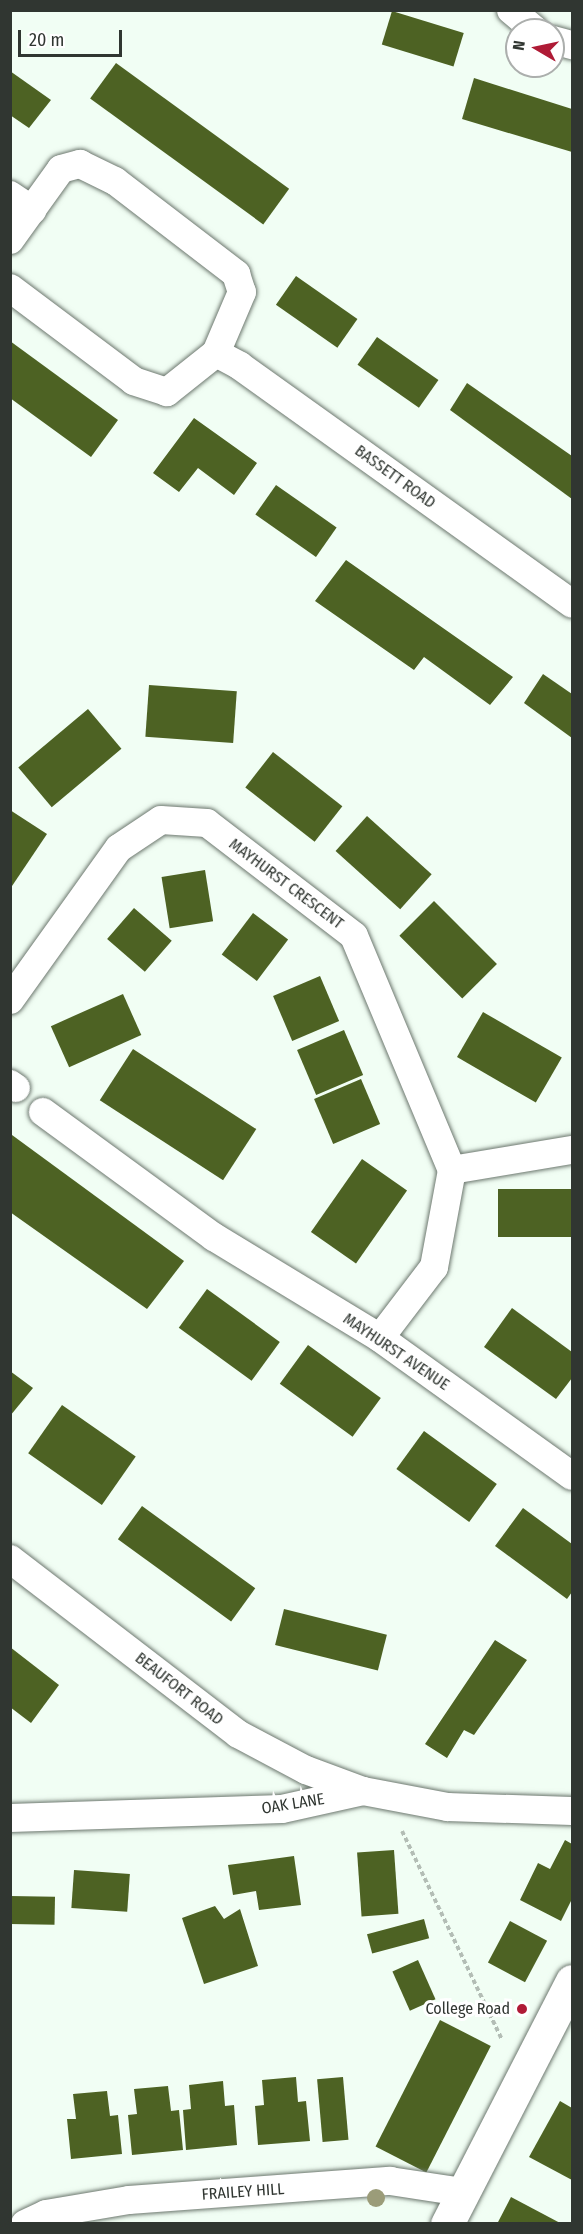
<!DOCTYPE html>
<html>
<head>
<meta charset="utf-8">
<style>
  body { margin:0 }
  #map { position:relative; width:583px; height:2234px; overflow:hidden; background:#f1fef4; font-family:"Fira Sans Condensed",sans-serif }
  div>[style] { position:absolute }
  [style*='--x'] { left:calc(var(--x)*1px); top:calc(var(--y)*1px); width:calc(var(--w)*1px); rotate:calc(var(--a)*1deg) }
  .building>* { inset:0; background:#4d6223; transform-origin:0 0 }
  .path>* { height:4px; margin-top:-2px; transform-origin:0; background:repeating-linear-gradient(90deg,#b3bdb5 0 4.5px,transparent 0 7.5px) }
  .roads { filter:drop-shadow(0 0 2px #6d786f) drop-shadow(0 0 2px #6d786f) }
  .street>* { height:28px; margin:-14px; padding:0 14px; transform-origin:14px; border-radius:14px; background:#fff }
  .secondary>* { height:33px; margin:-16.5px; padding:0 16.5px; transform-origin:16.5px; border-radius:16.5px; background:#fff }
  .trees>* { width:18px; height:18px; margin:-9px; border-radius:50%; background:#9b9c79 }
  .dots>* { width:16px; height:16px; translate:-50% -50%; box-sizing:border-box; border:3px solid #fff; border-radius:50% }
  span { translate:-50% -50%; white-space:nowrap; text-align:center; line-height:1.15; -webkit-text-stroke:6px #fff; paint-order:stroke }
  .street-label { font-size:16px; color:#303631 }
  .poi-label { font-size:16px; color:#303631 }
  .right { translate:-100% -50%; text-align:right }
  .frame { position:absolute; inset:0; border:12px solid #303631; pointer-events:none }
  .north { position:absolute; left:505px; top:18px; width:60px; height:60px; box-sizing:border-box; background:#fff; border:2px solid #acafad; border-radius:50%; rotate:279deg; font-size:16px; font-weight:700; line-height:24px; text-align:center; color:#303631 }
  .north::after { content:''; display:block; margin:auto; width:21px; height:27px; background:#af1b36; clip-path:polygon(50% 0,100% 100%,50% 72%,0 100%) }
  .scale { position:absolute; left:18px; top:30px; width:104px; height:27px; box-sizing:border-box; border:3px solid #303631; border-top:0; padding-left:8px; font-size:18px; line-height:21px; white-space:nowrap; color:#303631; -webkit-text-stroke:4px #fff; paint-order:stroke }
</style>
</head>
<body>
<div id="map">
  <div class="building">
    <div style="left:392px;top:11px;width:75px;height:35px;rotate:17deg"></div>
    <div style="left:116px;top:63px;width:214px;height:44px;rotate:36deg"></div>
    <div style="clip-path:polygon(10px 71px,51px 100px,29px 128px,10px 115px)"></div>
    <div style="clip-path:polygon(474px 78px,572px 109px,572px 152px,462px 119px)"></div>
    <div style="left:296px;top:276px;width:75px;height:35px;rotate:35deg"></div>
    <div style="left:377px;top:337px;width:75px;height:34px;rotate:35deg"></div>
    <div style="clip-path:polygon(10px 341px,118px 420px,91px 457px,10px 398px)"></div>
    <div style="clip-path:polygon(467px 383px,572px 456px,572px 499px,450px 410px)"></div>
    <div style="clip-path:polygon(194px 418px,257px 463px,234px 495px,198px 468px,179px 492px,153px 473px)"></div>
    <div style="left:276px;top:485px;width:74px;height:36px;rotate:35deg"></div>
    <div style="clip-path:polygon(346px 560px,513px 677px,490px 705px,424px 657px,414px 670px,315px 601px)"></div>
    <div style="clip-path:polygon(543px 674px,572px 694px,572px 738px,524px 703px)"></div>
    <div style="left:149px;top:685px;width:88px;height:52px;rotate:4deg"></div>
    <div style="left:88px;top:709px;width:52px;height:91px;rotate:50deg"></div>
    <div style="left:273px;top:752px;width:88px;height:45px;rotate:38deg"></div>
    <div style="clip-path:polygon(10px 810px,47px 834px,10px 889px)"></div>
    <div style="left:367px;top:816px;width:87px;height:47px;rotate:42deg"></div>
    <div style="left:205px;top:870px;width:52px;height:44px;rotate:81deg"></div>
    <div style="left:434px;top:901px;width:89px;height:49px;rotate:45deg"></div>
    <div style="left:134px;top:908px;width:50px;height:41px;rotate:41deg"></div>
    <div style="left:253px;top:913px;width:44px;height:52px;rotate:37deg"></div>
    <div style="left:320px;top:976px;width:49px;height:51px;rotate:67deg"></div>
    <div style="left:123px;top:994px;width:45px;height:79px;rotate:66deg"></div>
    <div style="left:483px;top:1012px;width:91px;height:52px;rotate:30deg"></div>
    <div style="left:344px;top:1030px;width:49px;height:51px;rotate:67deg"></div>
    <div style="left:133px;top:1049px;width:147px;height:61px;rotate:33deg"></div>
    <div style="left:361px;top:1079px;width:49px;height:51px;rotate:67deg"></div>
    <div style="clip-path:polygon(12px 1135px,184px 1261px,147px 1309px,10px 1212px)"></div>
    <div style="left:362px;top:1159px;width:55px;height:89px;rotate:35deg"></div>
    <div style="left:572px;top:1189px;width:48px;height:74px;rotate:90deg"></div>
    <div style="left:207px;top:1289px;width:90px;height:48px;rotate:36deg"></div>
    <div style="clip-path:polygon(512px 1308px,572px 1352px,572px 1378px,556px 1399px,484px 1347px)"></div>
    <div style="left:308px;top:1345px;width:90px;height:48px;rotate:36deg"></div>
    <div style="clip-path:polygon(10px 1371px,33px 1388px,10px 1416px)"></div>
    <div style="left:62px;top:1405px;width:90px;height:59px;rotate:35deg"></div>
    <div style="left:424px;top:1431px;width:90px;height:47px;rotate:36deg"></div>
    <div style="left:142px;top:1506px;width:140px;height:41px;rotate:36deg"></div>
    <div style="clip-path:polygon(523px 1508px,572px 1544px,572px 1592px,567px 1599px,495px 1546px)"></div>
    <div style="left:284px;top:1609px;width:106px;height:37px;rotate:14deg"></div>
    <div style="clip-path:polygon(495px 1640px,527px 1660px,474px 1735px,464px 1730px,447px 1758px,425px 1744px)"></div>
    <div style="clip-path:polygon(10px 1647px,59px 1685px,31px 1723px,10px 1707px)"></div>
    <div style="clip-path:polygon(565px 1840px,572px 1844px,572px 1899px,561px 1921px,520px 1900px,538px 1863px,550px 1869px)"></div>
    <div style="left:394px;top:1850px;width:64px;height:37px;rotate:86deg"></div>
    <div style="clip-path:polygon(294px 1856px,301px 1905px,259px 1910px,256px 1891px,233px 1895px,228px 1865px)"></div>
    <div style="left:74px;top:1870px;width:56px;height:38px;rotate:4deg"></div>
    <div style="left:10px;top:1896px;width:45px;height:28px;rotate:1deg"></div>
    <div style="clip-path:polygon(215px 1906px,224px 1919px,240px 1909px,258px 1966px,204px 1984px,182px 1918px)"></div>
    <div style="left:424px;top:1919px;width:20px;height:59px;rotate:75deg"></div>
    <div style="left:510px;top:1921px;width:42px;height:47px;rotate:28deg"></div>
    <div style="left:418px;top:1960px;width:43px;height:28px;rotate:66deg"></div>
    <div style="left:440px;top:2020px;width:57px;height:142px;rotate:27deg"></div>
    <div style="clip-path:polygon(296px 2077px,298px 2102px,306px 2101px,310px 2141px,258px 2145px,255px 2106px,264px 2105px,262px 2080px)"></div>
    <div style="left:343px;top:2077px;width:63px;height:26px;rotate:85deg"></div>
    <div style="clip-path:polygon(223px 2081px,225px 2106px,234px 2105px,237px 2145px,186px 2150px,183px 2110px,191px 2109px,189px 2085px)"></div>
    <div style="clip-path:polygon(168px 2086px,171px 2111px,179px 2110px,183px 2150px,132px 2155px,128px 2115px,137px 2114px,134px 2089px)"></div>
    <div style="clip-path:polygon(107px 2091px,110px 2116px,118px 2115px,122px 2154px,71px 2159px,67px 2119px,76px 2119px,73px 2094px)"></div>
    <div style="clip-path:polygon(560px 2101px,572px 2108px,572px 2180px,529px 2157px)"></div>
    <div style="clip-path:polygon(511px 2197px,562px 2224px,497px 2224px)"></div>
  </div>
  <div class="path">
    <div style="--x:402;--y:1831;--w:232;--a:64.4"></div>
  </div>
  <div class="roads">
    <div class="street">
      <div style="--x:511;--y:10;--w:31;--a:40"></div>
      <div style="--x:553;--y:40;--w:20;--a:15"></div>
      <div style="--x:10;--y:195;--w:27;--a:34"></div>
      <div style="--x:10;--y:240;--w:87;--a:-54.3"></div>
      <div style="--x:61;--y:169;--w:20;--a:-15"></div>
      <div style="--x:80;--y:164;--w:39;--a:26"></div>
      <div style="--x:115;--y:181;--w:153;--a:37.5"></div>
      <div style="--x:236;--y:274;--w:19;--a:72"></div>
      <div style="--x:242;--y:292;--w:66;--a:113.1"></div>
      <div style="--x:216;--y:353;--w:63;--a:141.5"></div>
      <div style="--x:167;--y:392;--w:35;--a:-162"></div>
      <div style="--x:134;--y:381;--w:155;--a:-143.1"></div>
      <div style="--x:216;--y:353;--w:27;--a:28"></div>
      <div style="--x:240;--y:366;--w:408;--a:35.6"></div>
      <div style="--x:10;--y:1000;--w:187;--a:-54.4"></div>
      <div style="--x:119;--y:848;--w:50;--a:-33.7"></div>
      <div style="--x:161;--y:820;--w:46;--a:3.7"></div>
      <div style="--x:207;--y:823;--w:185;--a:37.5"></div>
      <div style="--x:354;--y:936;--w:254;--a:67.3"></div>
      <div style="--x:452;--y:1170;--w:99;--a:100.5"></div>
      <div style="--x:434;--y:1267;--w:89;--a:127.3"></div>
      <div style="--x:10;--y:1084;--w:7;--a:34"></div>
      <div style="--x:43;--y:1112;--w:212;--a:36.2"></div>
      <div style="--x:214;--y:1237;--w:194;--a:31.3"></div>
      <div style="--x:380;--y:1338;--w:236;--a:35.7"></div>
      <div style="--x:452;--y:1170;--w:122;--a:-9.5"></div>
      <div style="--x:10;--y:1559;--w:287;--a:37.5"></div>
      <div style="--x:238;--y:1734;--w:77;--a:27.9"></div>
      <div style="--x:306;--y:1770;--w:61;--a:20.2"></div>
      <div style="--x:10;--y:1818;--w:272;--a:-1.9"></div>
      <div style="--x:282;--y:1809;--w:83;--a:-12.5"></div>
      <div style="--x:363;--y:1791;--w:86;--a:10.8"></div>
      <div style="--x:447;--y:1807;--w:125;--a:1.8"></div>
      <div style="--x:25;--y:2224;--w:23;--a:-25"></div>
      <div style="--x:46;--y:2214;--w:84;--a:-9.6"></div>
      <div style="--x:129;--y:2200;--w:262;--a:-4.2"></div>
      <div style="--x:390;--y:2181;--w:74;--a:8.6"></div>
    </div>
    <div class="secondary">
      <div style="--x:447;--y:2224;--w:273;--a:-62.8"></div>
    </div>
  </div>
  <div class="trees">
    <div style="left:376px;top:2198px"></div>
  </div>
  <div class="dots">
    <div style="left:522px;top:2009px;background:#af1b36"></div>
  </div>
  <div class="street-label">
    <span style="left:395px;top:477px;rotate:36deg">BASSETT ROAD</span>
    <span style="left:286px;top:884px;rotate:37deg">MAYHURST CRESCENT</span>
    <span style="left:396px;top:1352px;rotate:34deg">MAYHURST AVENUE</span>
    <span style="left:179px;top:1689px;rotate:38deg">BEAUFORT ROAD</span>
    <span style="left:293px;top:1804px;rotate:-9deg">OAK LANE</span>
    <span style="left:243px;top:2192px;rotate:-4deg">FRAILEY HILL</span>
  </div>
  <div class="poi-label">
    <span class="right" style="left:510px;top:2009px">College Road</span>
  </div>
  <div class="frame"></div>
  <div class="north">N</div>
  <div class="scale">20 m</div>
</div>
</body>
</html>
